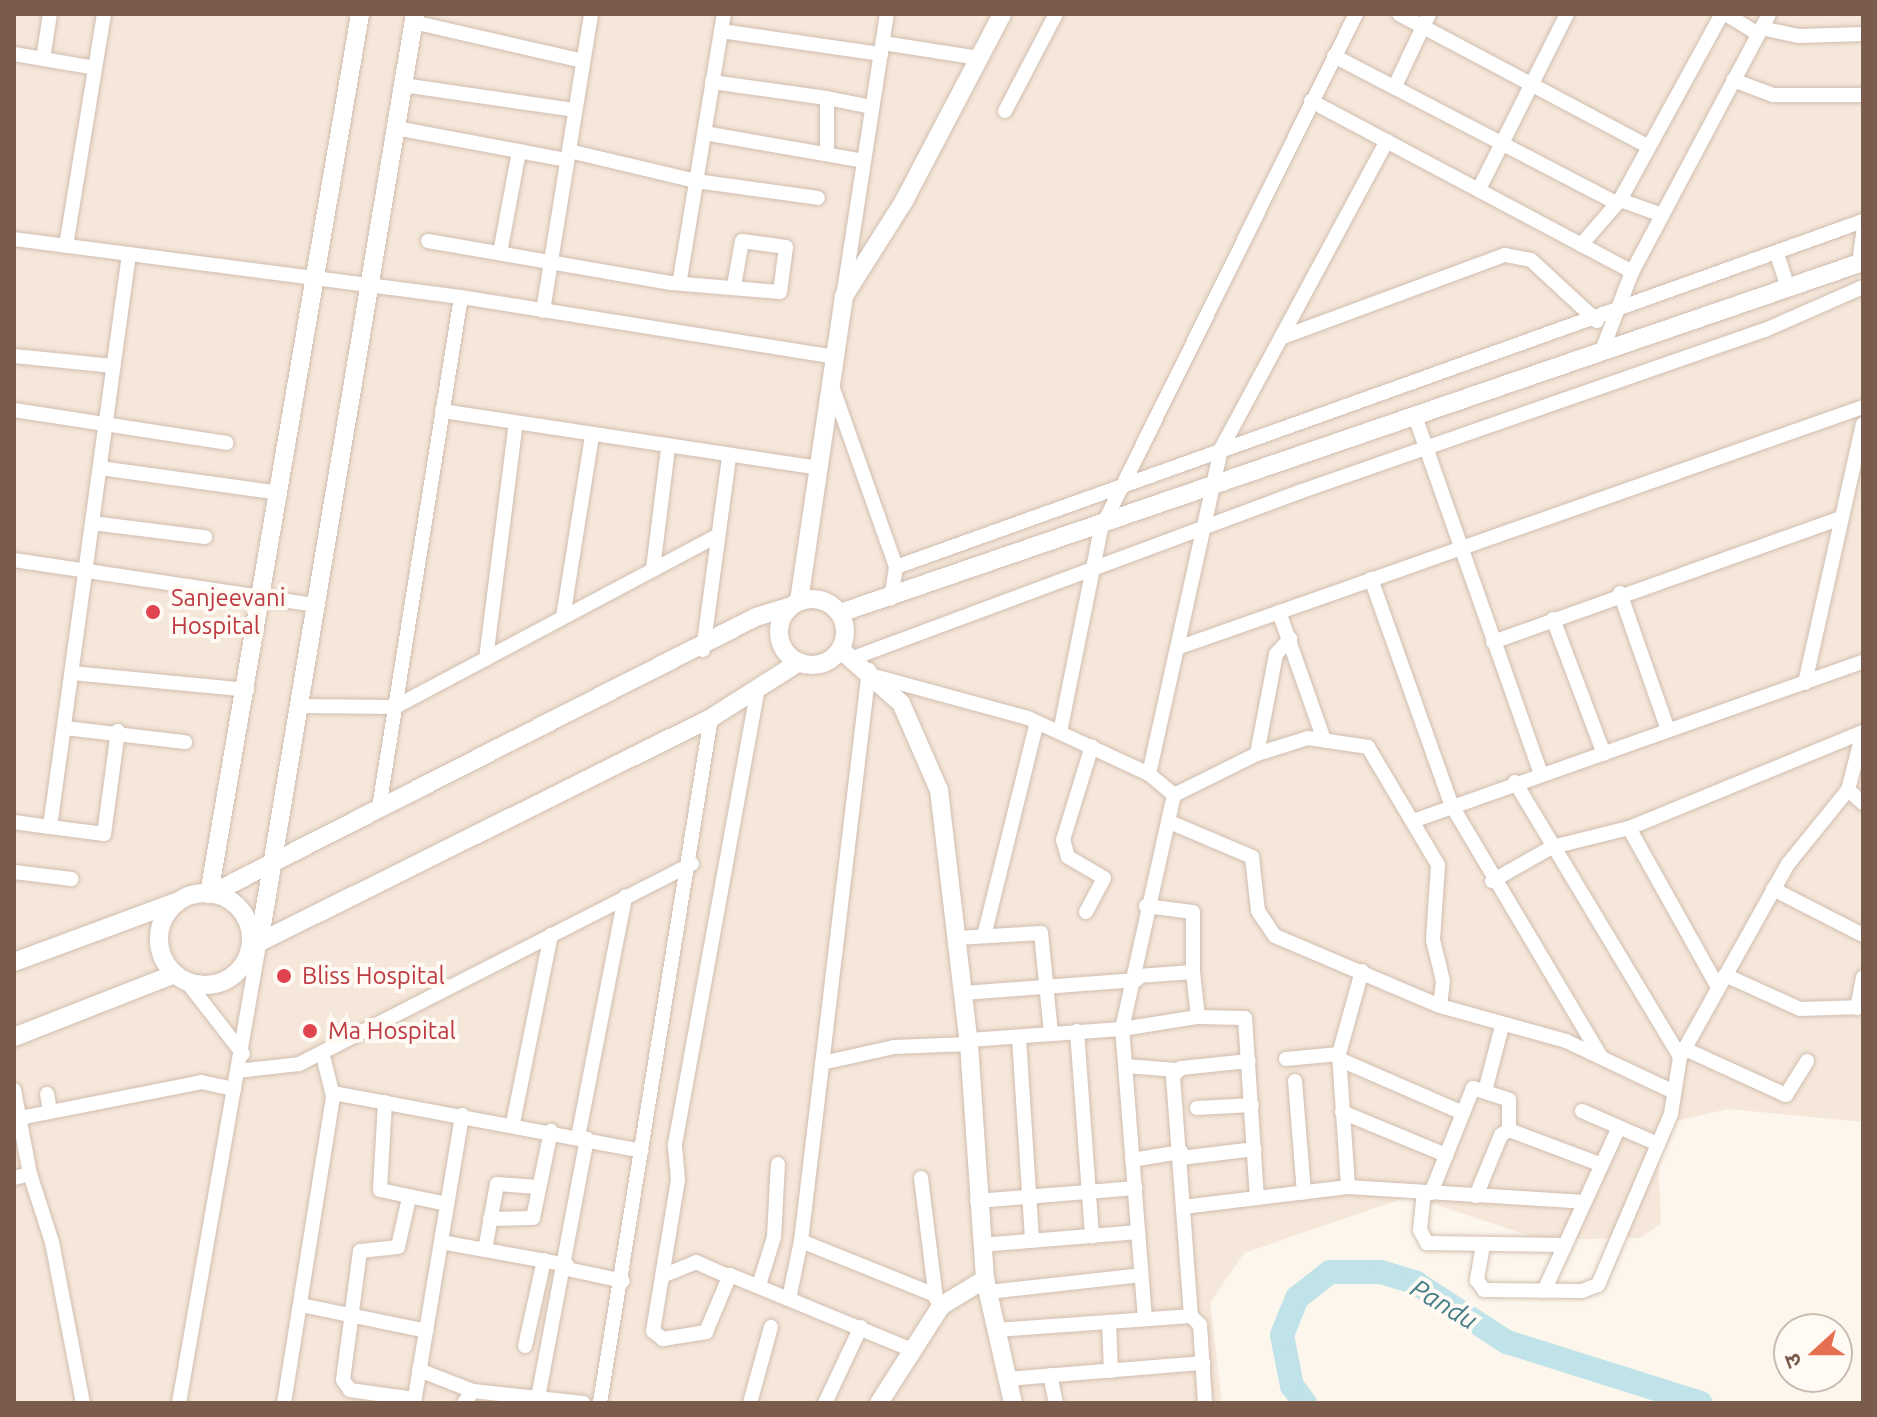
<!DOCTYPE html>
<html>
<head>
<meta charset="utf-8">
<style>
  body { margin:0 }
  #map { position:relative; width:1877px; height:1417px; overflow:hidden; background:#fdf6ec; font-family:Ubuntu,"Noto Sans Devanagari",sans-serif }
  div>[style] { position:absolute }
  [style*='--x'] { left:calc(var(--x)*1px); top:calc(var(--y)*1px); width:calc(var(--w)*1px); rotate:calc(var(--a)*1deg) }
  .residential>* { inset:0; background:#f5e8da }
  .river>* { height:24px; margin:-12px; padding:0 12px; transform-origin:12px; border-radius:12px; background:#bfe3e8 }
  .roads { filter:drop-shadow(0 0 2px #d1beb0) drop-shadow(0 0 2px #d1beb0) }
  .minor>* { height:14px; margin:-7px; padding:0 7px; transform-origin:7px; border-radius:7px; background:#fff }
  .tertiary>* { height:18px; margin:-9px; padding:0 9px; transform-origin:9px; border-radius:9px; background:#fff }
  .tertiary>.ring { margin:-9px; padding:0; box-sizing:content-box; background:none; border:18px solid #fff; border-radius:50% }
  .dots>* { width:22px; height:22px; translate:-50% -50%; box-sizing:border-box; border:4px solid #fffaf3; border-radius:50% }
  span { translate:-50% -50%; white-space:nowrap; text-align:center; line-height:1.15; -webkit-text-stroke:8px #fffaf3; paint-order:stroke }
  .health-label { font-size:24px; color:#be3a42 }
  .left { translate:0 -50%; text-align:left }
  .water-label { font-size:26px; color:#437c86; font-style:italic }
  .frame { position:absolute; inset:0; border:16px solid #7a5c4d; pointer-events:none }
  .north { position:absolute; left:1773px; top:1313px; width:80px; height:80px; box-sizing:border-box; background:#fffaf3; border:2px solid #cabbb1; border-radius:50%; rotate:249deg; font-size:22px; font-weight:700; line-height:32px; text-align:center; color:#7a5c4d }
  .north::after { content:''; display:block; margin:auto; width:28px; height:36px; background:#e76f51; clip-path:polygon(50% 0,100% 100%,50% 72%,0 100%) }
</style>
</head>
<body>
<div id="map">
  <div class="residential">
    <div style="clip-path:polygon(14px 14px,1863px 14px,1863px 1122px,1728px 1109px,1657px 1125px,1661px 1224px,1640px 1238px,1542px 1240px,1410px 1196px,1244px 1253px,1210px 1303px,1222px 1403px,14px 1403px)"></div>
  </div>
  <div class="river">
    <div style="--x:1305;--y:1403;--w:21;--a:-127"></div>
    <div style="--x:1292;--y:1386;--w:52;--a:-101.1"></div>
    <div style="--x:1282;--y:1335;--w:40;--a:-68"></div>
    <div style="--x:1297;--y:1298;--w:42;--a:-38.2"></div>
    <div style="--x:1330;--y:1272;--w:51;--a:0"></div>
    <div style="--x:1381;--y:1272;--w:37;--a:17"></div>
    <div style="--x:1416;--y:1283;--w:108;--a:33"></div>
    <div style="--x:1507;--y:1342;--w:203;--a:17.5"></div>
  </div>
  <div class="roads">
    <div class="minor">
      <div style="--x:1399;--y:14;--w:283;--a:28"></div>
      <div style="--x:1726;--y:14;--w:38;--a:32"></div>
      <div style="--x:413;--y:22;--w:174;--a:12.9"></div>
      <div style="--x:1761;--y:28;--w:39;--a:12"></div>
      <div style="--x:1799;--y:36;--w:64;--a:-1.8"></div>
      <div style="--x:721;--y:31;--w:162;--a:8.2"></div>
      <div style="--x:883;--y:43;--w:97;--a:8.9"></div>
      <div style="--x:14;--y:54;--w:82;--a:9.8"></div>
      <div style="--x:1334;--y:56;--w:318;--a:27.5"></div>
      <div style="--x:43;--y:59;--w:46;--a:-81.2"></div>
      <div style="--x:1733;--y:80;--w:43;--a:20.6"></div>
      <div style="--x:1773;--y:95;--w:90;--a:0"></div>
      <div style="--x:712;--y:82;--w:116;--a:7.9"></div>
      <div style="--x:827;--y:98;--w:56;--a:90"></div>
      <div style="--x:403;--y:85;--w:174;--a:8.3"></div>
      <div style="--x:1395;--y:86;--w:80;--a:-64.7"></div>
      <div style="--x:827;--y:98;--w:46;--a:11.3"></div>
      <div style="--x:1311;--y:101;--w:364;--a:28"></div>
      <div style="--x:1005;--y:111;--w:110;--a:-62.3"></div>
      <div style="--x:396;--y:128;--w:174;--a:10.6"></div>
      <div style="--x:704;--y:133;--w:162;--a:9.9"></div>
      <div style="--x:569;--y:151;--w:130;--a:13.3"></div>
      <div style="--x:696;--y:181;--w:123;--a:7.9"></div>
      <div style="--x:1479;--y:189;--w:196;--a:-63.3"></div>
      <div style="--x:1620;--y:200;--w:45;--a:19.7"></div>
      <div style="--x:14;--y:239;--w:451;--a:7.4"></div>
      <div style="--x:461;--y:297;--w:518;--a:99.12"></div>
      <div style="--x:428;--y:241;--w:247;--a:9.8"></div>
      <div style="--x:671;--y:283;--w:109;--a:4.7"></div>
      <div style="--x:780;--y:292;--w:45;--a:-82.4"></div>
      <div style="--x:786;--y:247;--w:44;--a:-172.2"></div>
      <div style="--x:742;--y:241;--w:46;--a:100.1"></div>
      <div style="--x:1581;--y:245;--w:60;--a:-49.1"></div>
      <div style="--x:1620;--y:200;--w:212;--a:-61.3"></div>
      <div style="--x:66;--y:246;--w:235;--a:-80.7"></div>
      <div style="--x:500;--y:253;--w:104;--a:-79.4"></div>
      <div style="--x:1777;--y:254;--w:35;--a:72"></div>
      <div style="--x:1859;--y:263;--w:30;--a:-82"></div>
      <div style="--x:680;--y:279;--w:269;--a:-80.6"></div>
      <div style="--x:844;--y:291;--w:280;--a:-81.2"></div>
      <div style="--x:461;--y:297;--w:378;--a:9.1"></div>
      <div style="--x:543;--y:311;--w:301;--a:-80.8"></div>
      <div style="--x:1283;--y:337;--w:237;--a:-20.3"></div>
      <div style="--x:1505;--y:255;--w:26;--a:11"></div>
      <div style="--x:1531;--y:260;--w:90;--a:42.7"></div>
      <div style="--x:1601;--y:353;--w:87;--a:-69.1"></div>
      <div style="--x:1632;--y:272;--w:292;--a:-62"></div>
      <div style="--x:14;--y:356;--w:100;--a:5.7"></div>
      <div style="--x:832;--y:386;--w:192;--a:70.5"></div>
      <div style="--x:896;--y:567;--w:32;--a:99"></div>
      <div style="--x:14;--y:410;--w:215;--a:8.8"></div>
      <div style="--x:442;--y:411;--w:382;--a:8.6"></div>
      <div style="--x:1416;--y:419;--w:375;--a:70.6"></div>
      <div style="--x:100;--y:468;--w:182;--a:7.9"></div>
      <div style="--x:92;--y:523;--w:114;--a:7.1"></div>
      <div style="--x:14;--y:560;--w:305;--a:8.5"></div>
      <div style="--x:896;--y:567;--w:1027;--a:-19.69"></div>
      <div style="--x:653;--y:569;--w:121;--a:-82.9"></div>
      <div style="--x:1371;--y:579;--w:241;--a:70.4"></div>
      <div style="--x:1452;--y:806;--w:290;--a:59.3"></div>
      <div style="--x:1620;--y:593;--w:145;--a:70.7"></div>
      <div style="--x:1279;--y:612;--w:133;--a:70.6"></div>
      <div style="--x:563;--y:617;--w:183;--a:-80.9"></div>
      <div style="--x:1553;--y:619;--w:144;--a:69.3"></div>
      <div style="--x:1493;--y:642;--w:369;--a:-19.6"></div>
      <div style="--x:1180;--y:647;--w:724;--a:-19.36"></div>
      <div style="--x:703;--y:650;--w:195;--a:-82.3"></div>
      <div style="--x:853;--y:658;--w:476;--a:-20.4"></div>
      <div style="--x:1299;--y:492;--w:493;--a:-19.2"></div>
      <div style="--x:1765;--y:330;--w:107;--a:-23.7"></div>
      <div style="--x:486;--y:659;--w:238;--a:-82.8"></div>
      <div style="--x:72;--y:673;--w:176;--a:5.5"></div>
      <div style="--x:878;--y:677;--w:156;--a:15.3"></div>
      <div style="--x:1028;--y:718;--w:133;--a:24.8"></div>
      <div style="--x:1149;--y:774;--w:33;--a:40"></div>
      <div style="--x:1174;--y:795;--w:93;--a:-26.3"></div>
      <div style="--x:1257;--y:754;--w:53;--a:-17.4"></div>
      <div style="--x:1308;--y:738;--w:61;--a:8.5"></div>
      <div style="--x:1368;--y:747;--w:137;--a:59.3"></div>
      <div style="--x:1438;--y:865;--w:75;--a:93.8"></div>
      <div style="--x:1433;--y:940;--w:42;--a:76.3"></div>
      <div style="--x:1443;--y:981;--w:25;--a:97"></div>
      <div style="--x:1805;--y:683;--w:265;--a:-77.4"></div>
      <div style="--x:757;--y:693;--w:460;--a:100.3"></div>
      <div style="--x:675;--y:1146;--w:34;--a:85"></div>
      <div style="--x:678;--y:1180;--w:153;--a:99.4"></div>
      <div style="--x:653;--y:1331;--w:13;--a:39"></div>
      <div style="--x:663;--y:1339;--w:44;--a:-9.2"></div>
      <div style="--x:706;--y:1332;--w:62;--a:-67.2"></div>
      <div style="--x:730;--y:1275;--w:197;--a:22.4"></div>
      <div style="--x:299;--y:706;--w:96;--a:0.6"></div>
      <div style="--x:395;--y:707;--w:364;--a:-28"></div>
      <div style="--x:65;--y:728;--w:121;--a:6.7"></div>
      <div style="--x:118;--y:731;--w:104;--a:97.7"></div>
      <div style="--x:104;--y:834;--w:54;--a:-172.6"></div>
      <div style="--x:50;--y:827;--w:578;--a:-82.15"></div>
      <div style="--x:1060;--y:732;--w:207;--a:-78.6"></div>
      <div style="--x:1101;--y:529;--w:575;--a:-63.66"></div>
      <div style="--x:1257;--y:754;--w:102;--a:-79.2"></div>
      <div style="--x:1276;--y:654;--w:21;--a:-47"></div>
      <div style="--x:1149;--y:774;--w:333;--a:-77.5"></div>
      <div style="--x:1221;--y:449;--w:350;--a:-61.7"></div>
      <div style="--x:1515;--y:782;--w:321;--a:59"></div>
      <div style="--x:1848;--y:790;--w:20;--a:41"></div>
      <div style="--x:1413;--y:821;--w:477;--a:-19.5"></div>
      <div style="--x:14;--y:822;--w:36;--a:8"></div>
      <div style="--x:1172;--y:823;--w:87;--a:23"></div>
      <div style="--x:1252;--y:857;--w:54;--a:83.7"></div>
      <div style="--x:1258;--y:911;--w:30;--a:56"></div>
      <div style="--x:1275;--y:936;--w:179;--a:23"></div>
      <div style="--x:1440;--y:1006;--w:131;--a:15.5"></div>
      <div style="--x:1566;--y:1041;--w:119;--a:25.3"></div>
      <div style="--x:1629;--y:828;--w:182;--a:60.8"></div>
      <div style="--x:14;--y:872;--w:58;--a:6.9"></div>
      <div style="--x:1492;--y:881;--w:69;--a:-29.5"></div>
      <div style="--x:1552;--y:847;--w:79;--a:-13.9"></div>
      <div style="--x:1629;--y:828;--w:253;--a:-22.3"></div>
      <div style="--x:1773;--y:889;--w:101;--a:27.1"></div>
      <div style="--x:1146;--y:906;--w:47;--a:7.3"></div>
      <div style="--x:1193;--y:912;--w:60;--a:90"></div>
      <div style="--x:1086;--y:912;--w:38;--a:-62"></div>
      <div style="--x:1104;--y:878;--w:42;--a:-149.7"></div>
      <div style="--x:1068;--y:857;--w:18;--a:-106"></div>
      <div style="--x:1063;--y:840;--w:98;--a:-72.9"></div>
      <div style="--x:984;--y:936;--w:220;--a:-76.1"></div>
      <div style="--x:957;--y:938;--w:84;--a:-3.4"></div>
      <div style="--x:1041;--y:933;--w:101;--a:84.3"></div>
      <div style="--x:1362;--y:971;--w:86;--a:105.5"></div>
      <div style="--x:1339;--y:1054;--w:133;--a:86.1"></div>
      <div style="--x:1348;--y:1187;--w:237;--a:3.6"></div>
      <div style="--x:1725;--y:975;--w:82;--a:24.4"></div>
      <div style="--x:1800;--y:1009;--w:63;--a:-1.8"></div>
      <div style="--x:1138;--y:976;--w:55;--a:-4.2"></div>
      <div style="--x:1193;--y:972;--w:45;--a:83.7"></div>
      <div style="--x:1198;--y:1017;--w:47;--a:1.2"></div>
      <div style="--x:1245;--y:1018;--w:180;--a:86.2"></div>
      <div style="--x:187;--y:982;--w:91;--a:52.1"></div>
      <div style="--x:964;--y:993;--w:173;--a:-4.3"></div>
      <div style="--x:1857;--y:1008;--w:31;--a:-79"></div>
      <div style="--x:1077;--y:1031;--w:206;--a:85.8"></div>
      <div style="--x:1019;--y:1038;--w:203;--a:86.3"></div>
      <div style="--x:969;--y:1040;--w:153;--a:-4.1"></div>
      <div style="--x:1122;--y:1029;--w:240;--a:-77.5"></div>
      <div style="--x:1685;--y:1049;--w:111;--a:24.5"></div>
      <div style="--x:1786;--y:1095;--w:40;--a:-58"></div>
      <div style="--x:1286;--y:1059;--w:53;--a:-5.4"></div>
      <div style="--x:1341;--y:1060;--w:133;--a:23.5"></div>
      <div style="--x:822;--y:1063;--w:74;--a:-12.5"></div>
      <div style="--x:894;--y:1047;--w:75;--a:-2.3"></div>
      <div style="--x:1125;--y:1066;--w:52;--a:4.4"></div>
      <div style="--x:237;--y:1071;--w:62;--a:-6.4"></div>
      <div style="--x:299;--y:1064;--w:441;--a:-27"></div>
      <div style="--x:1295;--y:1081;--w:112;--a:85.4"></div>
      <div style="--x:14;--y:1090;--w:86;--a:79.2"></div>
      <div style="--x:30;--y:1174;--w:16;--a:166"></div>
      <div style="--x:1485;--y:1091;--w:67;--a:-75.3"></div>
      <div style="--x:333;--y:1093;--w:314;--a:10.6"></div>
      <div style="--x:47;--y:1094;--w:17;--a:80"></div>
      <div style="--x:385;--y:1102;--w:88;--a:93.3"></div>
      <div style="--x:380;--y:1190;--w:68;--a:11.8"></div>
      <div style="--x:1197;--y:1108;--w:55;--a:-3.1"></div>
      <div style="--x:1582;--y:1111;--w:83;--a:23.5"></div>
      <div style="--x:1342;--y:1112;--w:113;--a:22.5"></div>
      <div style="--x:20;--y:1118;--w:185;--a:-11.2"></div>
      <div style="--x:201;--y:1082;--w:34;--a:12"></div>
      <div style="--x:513;--y:1123;--w:192;--a:-78.6"></div>
      <div style="--x:578;--y:1137;--w:245;--a:-78.9"></div>
      <div style="--x:1181;--y:1158;--w:74;--a:-7"></div>
      <div style="--x:1132;--y:1160;--w:50;--a:-9.3"></div>
      <div style="--x:30;--y:1174;--w:71;--a:72.1"></div>
      <div style="--x:52;--y:1242;--w:164;--a:79.1"></div>
      <div style="--x:921;--y:1178;--w:122;--a:82.9"></div>
      <div style="--x:1424;--y:1192;--w:38;--a:96"></div>
      <div style="--x:1420;--y:1230;--w:15;--a:62"></div>
      <div style="--x:1427;--y:1243;--w:138;--a:0.8"></div>
      <div style="--x:1431;--y:1193;--w:113;--a:-68.2"></div>
      <div style="--x:1473;--y:1088;--w:38;--a:18"></div>
      <div style="--x:1509;--y:1100;--w:30;--a:90"></div>
      <div style="--x:1476;--y:1196;--w:66;--a:-67.7"></div>
      <div style="--x:1501;--y:1135;--w:9;--a:-32"></div>
      <div style="--x:1509;--y:1130;--w:99;--a:20.6"></div>
      <div style="--x:409;--y:1198;--w:50;--a:102.7"></div>
      <div style="--x:398;--y:1247;--w:38;--a:174"></div>
      <div style="--x:360;--y:1251;--w:130;--a:97.5"></div>
      <div style="--x:343;--y:1380;--w:12;--a:55"></div>
      <div style="--x:350;--y:1390;--w:65;--a:8"></div>
      <div style="--x:977;--y:1201;--w:159;--a:-4.7"></div>
      <div style="--x:1183;--y:1207;--w:166;--a:-6.9"></div>
      <div style="--x:490;--y:1219;--w:43;--a:-1.3"></div>
      <div style="--x:533;--y:1218;--w:89;--a:-78.3"></div>
      <div style="--x:801;--y:1241;--w:575;--a:-83.21"></div>
      <div style="--x:441;--y:1242;--w:128;--a:10.3"></div>
      <div style="--x:981;--y:1245;--w:158;--a:-4.7"></div>
      <div style="--x:1483;--y:1245;--w:36;--a:100"></div>
      <div style="--x:1477;--y:1280;--w:12;--a:55"></div>
      <div style="--x:1484;--y:1290;--w:98;--a:0.6"></div>
      <div style="--x:1582;--y:1291;--w:17;--a:-21"></div>
      <div style="--x:1598;--y:1285;--w:186;--a:-66.9"></div>
      <div style="--x:1671;--y:1114;--w:58;--a:-81"></div>
      <div style="--x:1680;--y:1057;--w:221;--a:-60.8"></div>
      <div style="--x:1788;--y:864;--w:95;--a:-51"></div>
      <div style="--x:1848;--y:790;--w:60;--a:-75.5"></div>
      <div style="--x:485;--y:1250;--w:67;--a:-79.7"></div>
      <div style="--x:497;--y:1184;--w:41;--a:4.2"></div>
      <div style="--x:567;--y:1269;--w:57;--a:12.1"></div>
      <div style="--x:662;--y:1276;--w:37;--a:-22"></div>
      <div style="--x:696;--y:1262;--w:35;--a:24"></div>
      <div style="--x:760;--y:1282;--w:47;--a:-72.7"></div>
      <div style="--x:774;--y:1237;--w:73;--a:-86.9"></div>
      <div style="--x:1544;--y:1291;--w:180;--a:-65.4"></div>
      <div style="--x:988;--y:1292;--w:154;--a:-6.3"></div>
      <div style="--x:790;--y:1294;--w:54;--a:-78.3"></div>
      <div style="--x:801;--y:1241;--w:142;--a:21.9"></div>
      <div style="--x:301;--y:1305;--w:128;--a:11.7"></div>
      <div style="--x:1191;--y:1316;--w:241;--a:-94.3"></div>
      <div style="--x:1173;--y:1076;--w:11;--a:-45"></div>
      <div style="--x:1181;--y:1068;--w:68;--a:-5.9"></div>
      <div style="--x:1145;--y:1319;--w:291;--a:-94.5"></div>
      <div style="--x:1122;--y:1029;--w:77;--a:-9"></div>
      <div style="--x:1109;--y:1322;--w:49;--a:87.7"></div>
      <div style="--x:996;--y:1330;--w:196;--a:-4.1"></div>
      <div style="--x:1191;--y:1316;--w:13;--a:45"></div>
      <div style="--x:1200;--y:1325;--w:78;--a:86.3"></div>
      <div style="--x:525;--y:1346;--w:88;--a:-77.5"></div>
      <div style="--x:419;--y:1370;--w:58;--a:21.3"></div>
      <div style="--x:1050;--y:1375;--w:29;--a:78"></div>
      <div style="--x:1007;--y:1379;--w:197;--a:-4.7"></div>
      <div style="--x:179;--y:1403;--w:467;--a:-80.1"></div>
      <div style="--x:284;--y:1403;--w:311;--a:-80.9"></div>
      <div style="--x:333;--y:1096;--w:45;--a:-104"></div>
      <div style="--x:414;--y:1403;--w:292;--a:-80.5"></div>
      <div style="--x:464;--y:1403;--w:15;--a:-53"></div>
      <div style="--x:473;--y:1391;--w:111;--a:6.2"></div>
      <div style="--x:537;--y:1403;--w:269;--a:-79.3"></div>
      <div style="--x:600;--y:1403;--w:694;--a:-80.8"></div>
      <div style="--x:750;--y:1403;--w:79;--a:-74.6"></div>
      <div style="--x:825;--y:1403;--w:84;--a:-64.7"></div>
    </div>
    <div class="tertiary">
      <div class="ring" style="left:779px;top:599px;width:48px;height:48px"></div>
      <div style="--x:799;--y:601;--w:308;--a:-81.6"></div>
      <div style="--x:844;--y:296;--w:112;--a:-57.7"></div>
      <div style="--x:904;--y:201;--w:211;--a:-62.3"></div>
      <div style="--x:840;--y:613;--w:1082;--a:-18.94"></div>
      <div style="--x:841;--y:650;--w:80;--a:41.5"></div>
      <div style="--x:901;--y:703;--w:95;--a:66.4"></div>
      <div style="--x:939;--y:790;--w:256;--a:83.3"></div>
      <div style="--x:969;--y:1044;--w:236;--a:86.1"></div>
      <div style="--x:985;--y:1279;--w:127;--a:77.3"></div>
      <div class="ring" style="left:159px;top:893px;width:74px;height:74px"></div>
      <div style="--x:209;--y:894;--w:893;--a:-80.26"></div>
      <div style="--x:211;--y:894;--w:611;--a:-26.94"></div>
      <div style="--x:756;--y:617;--w:34;--a:-17"></div>
      <div style="--x:259;--y:943;--w:942;--a:-80.47"></div>
      <div style="--x:252;--y:946;--w:513;--a:-26.42"></div>
      <div style="--x:711;--y:718;--w:104;--a:-32.5"></div>
      <div style="--x:14;--y:962;--w:173;--a:-20.3"></div>
      <div style="--x:14;--y:1037;--w:173;--a:-21.4"></div>
      <div style="--x:879;--y:1403;--w:115;--a:-57.4"></div>
      <div style="--x:941;--y:1306;--w:52;--a:-31.5"></div>
    </div>
  </div>
  <div class="dots">
    <div style="left:153px;top:612px;background:#e0444e"></div>
    <div style="left:284px;top:976px;background:#e0444e"></div>
    <div style="left:310px;top:1031px;background:#e0444e"></div>
  </div>
  <div class="health-label">
    <span class="left" style="left:171px;top:612px">Sanjeevani<br>Hospital</span>
    <span class="left" style="left:302px;top:976px">Bliss Hospital</span>
    <span class="left" style="left:328px;top:1031px">Ma Hospital</span>
  </div>
  <div class="water-label">
    <span style="left:1444px;top:1304px;rotate:31deg">Pandu</span>
  </div>
  <div class="frame"></div>
  <div class="north">उ</div>
</div>
</body>
</html>
